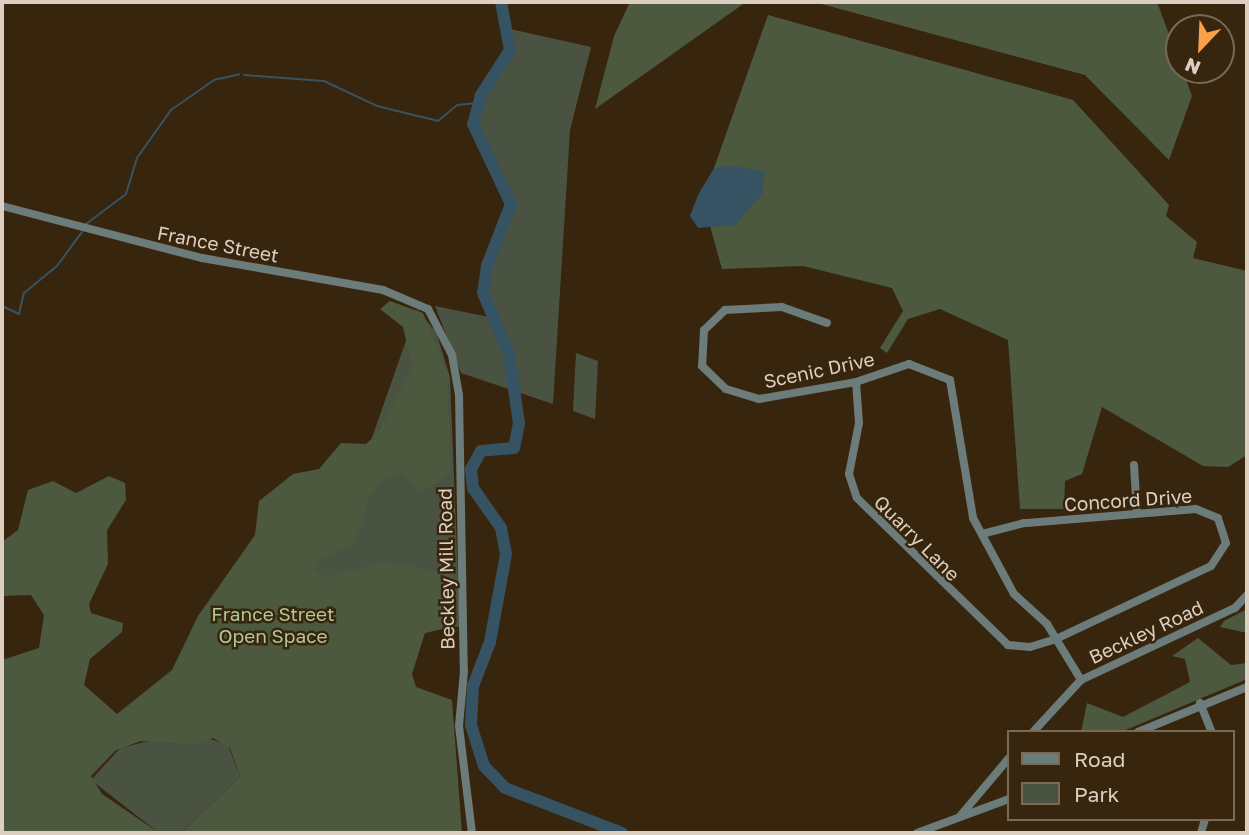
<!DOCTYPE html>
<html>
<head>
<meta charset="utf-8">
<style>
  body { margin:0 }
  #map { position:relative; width:1249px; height:835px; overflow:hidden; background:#38250d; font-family:"Golos Text",sans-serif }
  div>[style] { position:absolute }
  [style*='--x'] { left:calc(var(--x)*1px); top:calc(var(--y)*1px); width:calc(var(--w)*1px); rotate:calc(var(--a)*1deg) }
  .green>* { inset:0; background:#4a5342 }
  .forest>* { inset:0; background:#4c593f }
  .water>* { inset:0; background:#365364 }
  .stream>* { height:2px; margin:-1px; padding:0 1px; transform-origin:1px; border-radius:1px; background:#365364 }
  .river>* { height:12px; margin:-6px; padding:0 6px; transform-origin:6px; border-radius:6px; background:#365364 }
  .minor>* { height:8px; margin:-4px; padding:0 4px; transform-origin:4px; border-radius:4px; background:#6b7c7a }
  span { translate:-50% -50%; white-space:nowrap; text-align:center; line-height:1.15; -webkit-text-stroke:5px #38250d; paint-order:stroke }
  .street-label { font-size:19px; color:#dccfc2 }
  .park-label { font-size:19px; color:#afc996 }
  .frame { position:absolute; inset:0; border:4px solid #dccfc2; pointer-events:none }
  .legend { position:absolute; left:1007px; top:730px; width:228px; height:91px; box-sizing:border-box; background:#38250d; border:2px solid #7a6955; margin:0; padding:9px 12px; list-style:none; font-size:21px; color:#dccfc2 }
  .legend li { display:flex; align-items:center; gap:14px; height:35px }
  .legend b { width:35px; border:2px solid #7a6955 }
  .north { position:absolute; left:1165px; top:14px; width:70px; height:70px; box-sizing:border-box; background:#38250d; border:2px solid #7a6955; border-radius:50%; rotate:203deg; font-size:19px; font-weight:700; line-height:28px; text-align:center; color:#dccfc2 }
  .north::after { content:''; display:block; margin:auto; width:24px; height:32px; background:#f8a14a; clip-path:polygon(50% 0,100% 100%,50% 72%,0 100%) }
</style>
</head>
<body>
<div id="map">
  <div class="green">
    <div style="clip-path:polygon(510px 29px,591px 47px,570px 130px,553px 404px,461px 373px,435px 306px,489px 317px,485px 271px,511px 204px,473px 121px,509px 54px)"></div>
    <div style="clip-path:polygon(417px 309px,436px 332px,450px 377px,460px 627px,245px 610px,359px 475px)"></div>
    <div style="clip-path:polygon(576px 353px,598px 361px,595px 419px,573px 411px)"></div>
    <div style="clip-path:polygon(208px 738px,228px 745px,240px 776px,182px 833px,159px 833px,91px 780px,120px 748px,149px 741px,191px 745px)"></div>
  </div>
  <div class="forest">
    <div style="clip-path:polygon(630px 2px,746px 2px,595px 109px,614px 36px)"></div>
    <div style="clip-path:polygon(814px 2px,1157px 2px,1192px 96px,1169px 160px,1085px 75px)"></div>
    <div style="clip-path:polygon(768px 15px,1073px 100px,1169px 205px,1166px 216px,1197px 242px,1193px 258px,1247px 271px,1247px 455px,1228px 467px,1203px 466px,1102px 407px,1082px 474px,1065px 481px,1064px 509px,1020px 509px,1008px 340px,940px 309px,908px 319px,887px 353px,880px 348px,903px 311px,892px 288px,803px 266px,722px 269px,710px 226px,735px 224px,764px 172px,714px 168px)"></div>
    <div style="clip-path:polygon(390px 301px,423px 313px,447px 374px,451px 473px,422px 492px,402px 474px,385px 478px,369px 497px,356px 542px,318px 561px,316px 569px,325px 577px,385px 562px,453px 574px,452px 627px,425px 633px,412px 674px,416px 687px,452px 700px,462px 833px,182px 833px,240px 776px,230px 748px,213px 738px,191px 745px,141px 741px,116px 750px,91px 776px,102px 794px,159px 833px,2px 833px,2px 660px,39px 648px,44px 615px,31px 595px,2px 596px,2px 542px,18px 530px,28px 490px,53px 481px,76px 493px,109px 476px,125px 483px,126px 500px,107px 530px,108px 564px,89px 604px,91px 613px,123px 623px,122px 632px,90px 659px,84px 685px,117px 714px,172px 670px,198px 616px,255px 535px,259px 501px,293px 474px,319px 469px,341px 443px,366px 444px,378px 433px,413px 367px,403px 327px,380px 309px)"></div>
    <div style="clip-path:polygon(1247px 609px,1247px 633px,1220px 627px,1224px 621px)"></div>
    <div style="clip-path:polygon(1198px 638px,1231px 665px,1247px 663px,1247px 679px,1121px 732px,1081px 732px,1087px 703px,1123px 717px,1190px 682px,1185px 659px,1172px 656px)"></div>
  </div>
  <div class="water">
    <div style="clip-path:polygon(733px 166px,765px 172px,762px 194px,735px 225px,698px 228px,690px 216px,698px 195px,714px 168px)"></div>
  </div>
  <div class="stream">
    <div style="--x:244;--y:75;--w:80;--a:4.3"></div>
    <div style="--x:324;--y:81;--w:59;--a:25.3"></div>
    <div style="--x:377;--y:106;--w:63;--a:13.8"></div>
    <div style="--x:438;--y:121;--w:25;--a:-40"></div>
    <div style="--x:457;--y:105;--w:20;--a:-6"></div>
    <div style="--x:86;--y:224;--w:50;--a:-36.9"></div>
    <div style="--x:126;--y:194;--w:38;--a:-73"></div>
    <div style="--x:137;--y:158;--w:59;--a:-54.7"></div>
    <div style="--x:171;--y:110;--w:52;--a:-34.9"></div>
    <div style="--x:214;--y:80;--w:26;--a:-13"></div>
    <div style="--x:2;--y:306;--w:19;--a:25"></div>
    <div style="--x:19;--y:314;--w:22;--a:-77"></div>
    <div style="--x:24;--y:293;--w:43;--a:-39.3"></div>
    <div style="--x:57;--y:266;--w:42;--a:-53.7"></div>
  </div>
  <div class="river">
    <div style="--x:501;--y:2;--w:49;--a:79.4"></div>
    <div style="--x:510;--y:50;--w:54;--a:122.8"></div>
    <div style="--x:481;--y:95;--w:30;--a:105"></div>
    <div style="--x:473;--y:124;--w:89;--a:64.6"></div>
    <div style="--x:511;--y:204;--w:66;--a:111.2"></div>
    <div style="--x:487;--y:266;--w:27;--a:98"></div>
    <div style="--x:483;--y:293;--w:66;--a:66.9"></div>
    <div style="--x:509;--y:354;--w:70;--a:81.8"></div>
    <div style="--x:519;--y:423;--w:25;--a:101"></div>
    <div style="--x:514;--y:448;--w:33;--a:175"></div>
    <div style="--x:481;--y:451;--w:21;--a:119"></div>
    <div style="--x:471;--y:469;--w:19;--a:84"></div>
    <div style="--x:473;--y:488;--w:49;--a:55"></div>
    <div style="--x:501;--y:528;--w:26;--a:79"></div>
    <div style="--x:506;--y:554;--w:89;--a:100.3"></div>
    <div style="--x:490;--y:642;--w:47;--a:111.1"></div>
    <div style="--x:473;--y:686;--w:39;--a:93"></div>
    <div style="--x:471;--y:725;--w:43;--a:72.4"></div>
    <div style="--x:484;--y:766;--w:30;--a:46"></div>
    <div style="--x:505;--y:788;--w:125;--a:21"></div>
  </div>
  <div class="minor">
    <div style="--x:2;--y:206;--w:207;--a:14.6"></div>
    <div style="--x:202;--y:258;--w:184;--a:10"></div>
    <div style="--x:383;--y:290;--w:49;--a:22.9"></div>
    <div style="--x:428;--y:309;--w:52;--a:62.4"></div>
    <div style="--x:452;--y:355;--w:41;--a:80.1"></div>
    <div style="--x:459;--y:395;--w:276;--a:89"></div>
    <div style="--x:464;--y:671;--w:55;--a:95.2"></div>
    <div style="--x:459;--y:726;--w:108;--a:83.1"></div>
    <div style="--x:827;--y:323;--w:48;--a:-160.4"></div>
    <div style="--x:782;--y:307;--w:57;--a:177"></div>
    <div style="--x:725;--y:310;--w:29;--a:136"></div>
    <div style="--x:704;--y:330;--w:36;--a:93"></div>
    <div style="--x:702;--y:366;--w:33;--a:44"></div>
    <div style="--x:726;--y:389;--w:34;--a:17"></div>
    <div style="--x:759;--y:399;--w:98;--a:-9.9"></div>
    <div style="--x:856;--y:382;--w:56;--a:-18.8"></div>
    <div style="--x:909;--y:364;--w:44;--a:21.3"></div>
    <div style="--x:950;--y:380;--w:140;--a:80.5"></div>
    <div style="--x:973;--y:518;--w:86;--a:61.7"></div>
    <div style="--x:1014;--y:594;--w:45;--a:42.3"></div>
    <div style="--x:1047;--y:624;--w:66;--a:58.7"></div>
    <div style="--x:856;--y:382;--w:41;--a:85.8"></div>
    <div style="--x:859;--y:423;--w:52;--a:101.1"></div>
    <div style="--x:849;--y:474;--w:25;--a:72"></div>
    <div style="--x:857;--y:498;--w:211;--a:44.2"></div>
    <div style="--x:1008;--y:645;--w:22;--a:5"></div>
    <div style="--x:1030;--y:647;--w:27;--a:-17"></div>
    <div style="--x:1056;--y:639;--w:171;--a:-25.2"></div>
    <div style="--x:1211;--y:566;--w:27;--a:-57"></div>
    <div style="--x:1226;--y:543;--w:26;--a:-108"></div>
    <div style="--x:1218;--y:518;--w:24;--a:-158"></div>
    <div style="--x:1196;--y:509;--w:173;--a:175.3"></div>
    <div style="--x:1024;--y:523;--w:43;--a:165.3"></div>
    <div style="--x:1134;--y:465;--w:48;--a:86.4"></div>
    <div style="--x:1200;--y:703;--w:31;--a:68"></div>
    <div style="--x:1033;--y:732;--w:71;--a:-47.3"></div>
    <div style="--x:1081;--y:680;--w:170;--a:-25.1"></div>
    <div style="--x:1235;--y:608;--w:18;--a:-47"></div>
    <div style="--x:1138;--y:732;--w:118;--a:-22.4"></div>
    <div style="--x:961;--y:815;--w:75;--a:-49.9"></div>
    <div style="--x:917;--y:833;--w:98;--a:-20.3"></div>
    <div style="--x:1201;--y:833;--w:15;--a:-74"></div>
  </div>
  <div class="street-label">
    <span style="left:218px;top:244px;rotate:11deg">France Street</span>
    <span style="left:819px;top:370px;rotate:-12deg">Scenic Drive</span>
    <span style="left:1128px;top:500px;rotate:-4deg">Concord Drive</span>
    <span style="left:917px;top:538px;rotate:45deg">Quarry Lane</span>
    <span style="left:446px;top:569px;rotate:-91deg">Beckley Mill Road</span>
    <span style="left:1146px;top:632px;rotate:-25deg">Beckley Road</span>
  </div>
  <div class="park-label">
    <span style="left:273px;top:625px">France Street<br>Open Space</span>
  </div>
  <div class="frame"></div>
  <ul class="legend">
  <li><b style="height:9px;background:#6b7c7a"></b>Road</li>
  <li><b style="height:19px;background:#4a5342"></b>Park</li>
  </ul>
  <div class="north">N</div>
</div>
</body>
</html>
